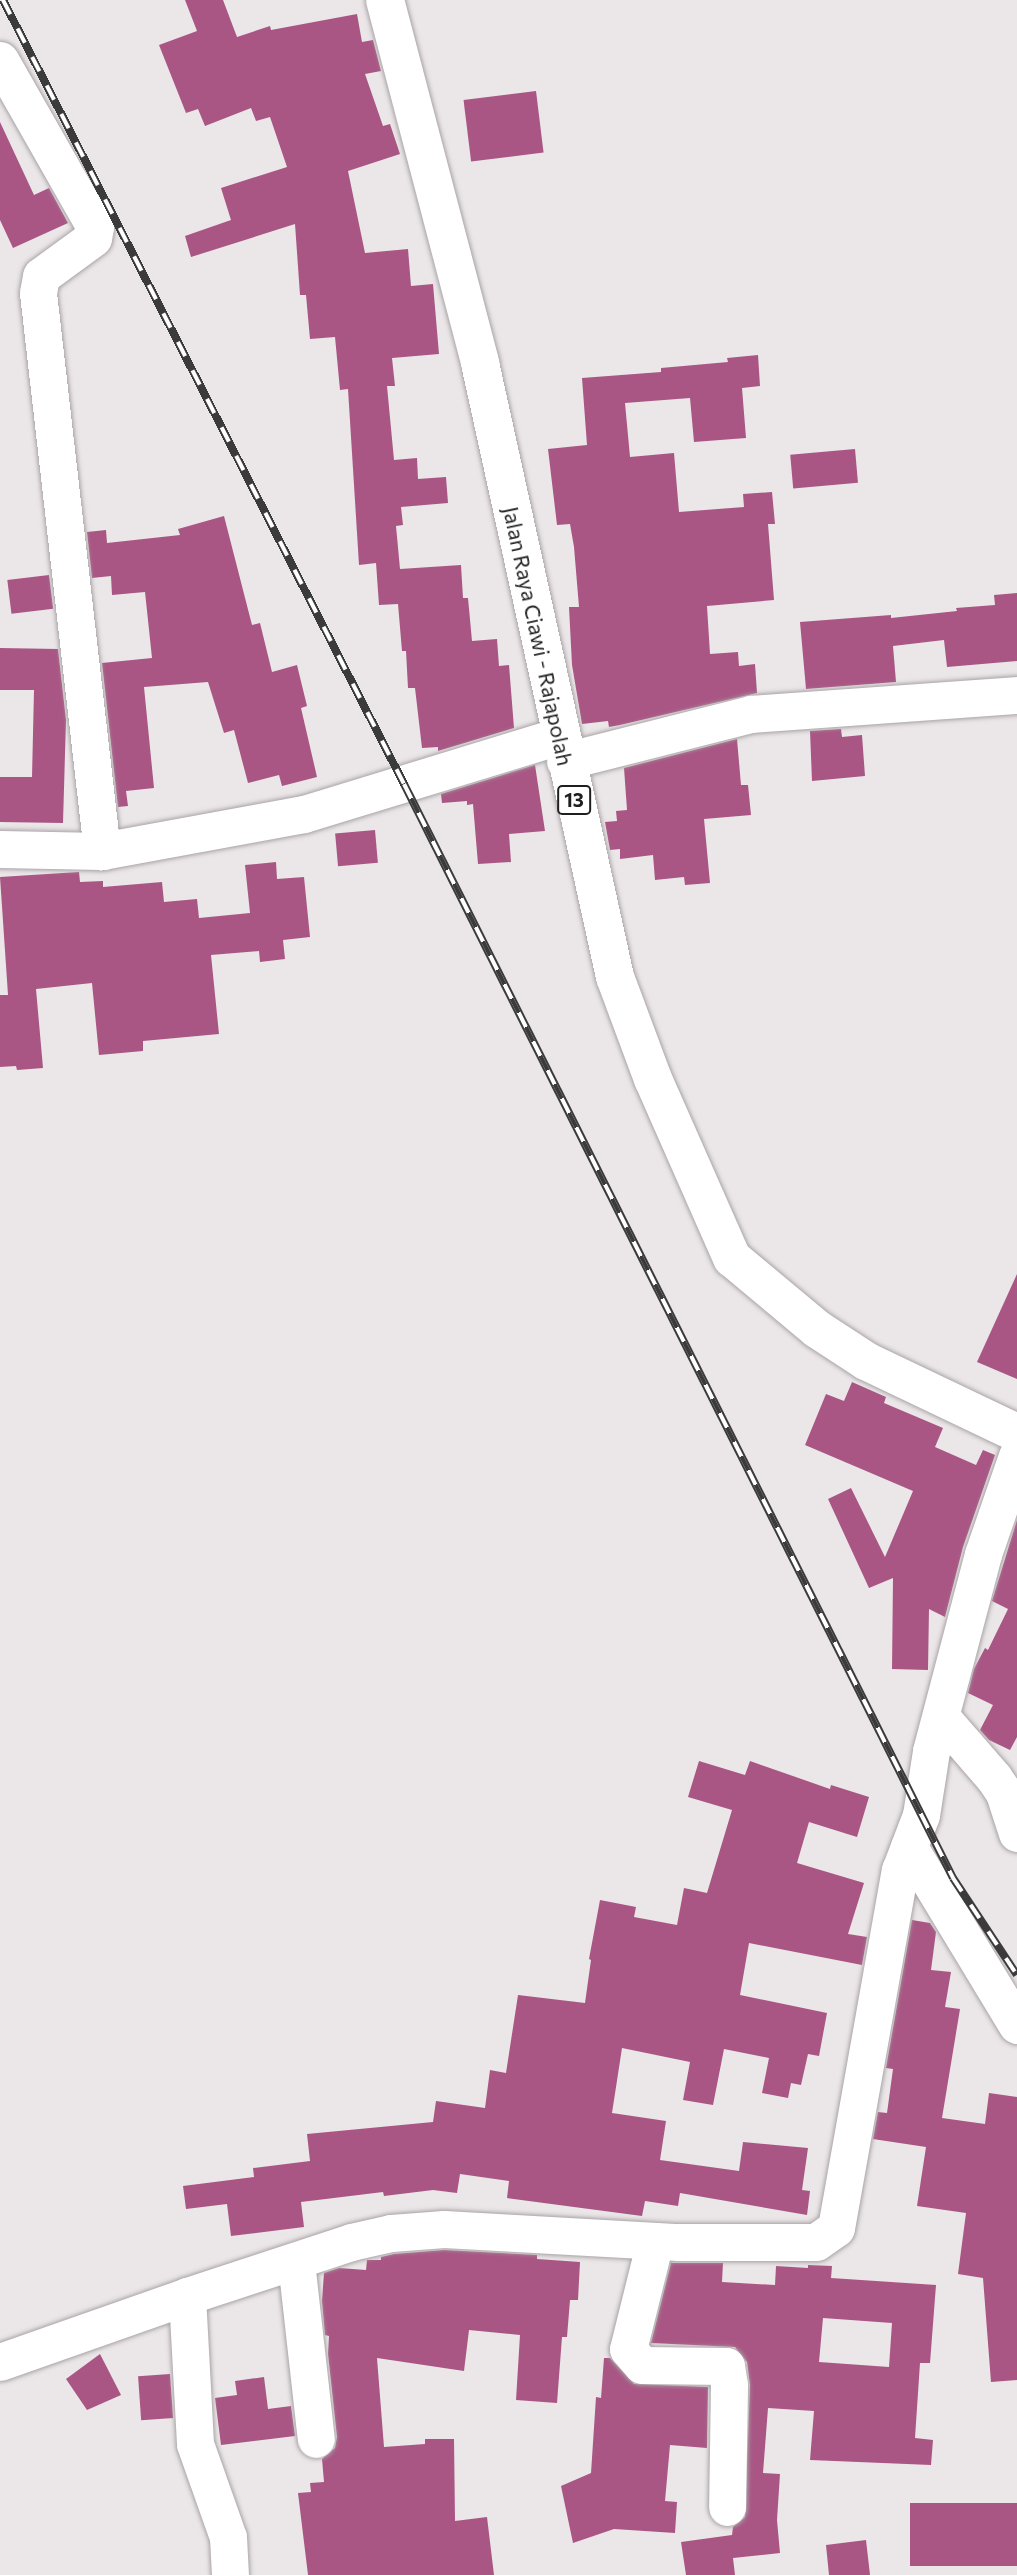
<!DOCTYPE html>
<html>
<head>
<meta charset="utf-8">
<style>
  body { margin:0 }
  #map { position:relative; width:1017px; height:2575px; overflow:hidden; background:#ebe6e8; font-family:Commissioner,sans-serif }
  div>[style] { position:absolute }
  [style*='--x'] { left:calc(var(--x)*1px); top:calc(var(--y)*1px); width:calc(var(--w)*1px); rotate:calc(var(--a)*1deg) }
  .building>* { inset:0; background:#a95684; transform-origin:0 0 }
  .roads { filter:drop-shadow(0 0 2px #a9a4a6) drop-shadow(0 0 2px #a9a4a6) }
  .minor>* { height:37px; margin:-18.5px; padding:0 18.5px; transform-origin:18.5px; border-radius:18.5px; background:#fff }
  .highway>* { height:38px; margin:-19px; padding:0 19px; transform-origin:19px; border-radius:19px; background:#fff }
  .rail>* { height:8px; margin-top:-4px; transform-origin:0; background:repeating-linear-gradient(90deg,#fff 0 16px,#3c3b3b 0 32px); box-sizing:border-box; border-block:2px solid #3c3b3b }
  span { translate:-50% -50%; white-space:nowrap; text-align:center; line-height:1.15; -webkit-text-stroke:5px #fff; paint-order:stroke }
  .shield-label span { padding:2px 5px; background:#fff; border:2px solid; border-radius:5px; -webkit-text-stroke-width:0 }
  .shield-label { font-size:19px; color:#201f1f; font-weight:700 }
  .street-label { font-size:21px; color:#201f1f }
</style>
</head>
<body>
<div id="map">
  <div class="building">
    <div style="clip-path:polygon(185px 0,223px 0,237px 37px,270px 26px,271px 30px,357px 14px,362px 42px,373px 40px,381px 71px,365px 74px,383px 126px,390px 124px,400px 154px,348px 171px,365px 253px,408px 249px,411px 286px,433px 284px,439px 354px,392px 358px,395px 386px,387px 386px,394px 460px,417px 458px,418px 479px,446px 477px,448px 503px,401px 507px,403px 525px,396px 526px,400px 569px,461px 565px,463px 598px,468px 598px,472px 641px,497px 639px,499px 666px,509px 665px,514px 728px,438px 751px,438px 747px,422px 748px,415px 688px,408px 688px,406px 651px,402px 651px,398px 604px,379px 605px,376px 563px,359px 565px,348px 389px,340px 390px,335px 337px,310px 339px,306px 295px,300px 295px,295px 224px,191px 257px,185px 236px,231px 220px,221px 188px,287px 167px,270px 117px,256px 121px,251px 108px,205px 126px,198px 109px,186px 113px,159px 45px,197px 31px)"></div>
    <div style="left:536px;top:91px;width:62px;height:73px;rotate:83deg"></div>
    <div style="clip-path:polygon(0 122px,34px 195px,49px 188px,68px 223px,13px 248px,0 220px)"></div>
    <div style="clip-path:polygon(758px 355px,760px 386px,742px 388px,746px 438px,694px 442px,690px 398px,625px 403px,630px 457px,674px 453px,679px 512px,744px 507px,743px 494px,772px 492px,775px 524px,768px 524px,774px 600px,707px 606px,710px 654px,738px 652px,739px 666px,755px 664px,757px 693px,620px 725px,609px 727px,608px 721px,582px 724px,572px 665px,569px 607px,579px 607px,574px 547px,570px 524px,557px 525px,548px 449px,587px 445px,582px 378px,661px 372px,661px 368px,728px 362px,727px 358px)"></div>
    <div style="left:855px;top:449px;width:34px;height:65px;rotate:85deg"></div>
    <div style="clip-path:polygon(224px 516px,252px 625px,260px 623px,272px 672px,297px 665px,307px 706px,301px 708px,317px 777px,282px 786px,279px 775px,248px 783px,234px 730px,224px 733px,208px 682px,144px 687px,154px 788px,126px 791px,128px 806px,118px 807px,102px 663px,152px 658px,145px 592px,112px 595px,111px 576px,92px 578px,87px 532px,106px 530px,107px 543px,180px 535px,178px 529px)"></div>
    <div style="left:49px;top:575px;width:34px;height:42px;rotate:83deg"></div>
    <div style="clip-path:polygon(1017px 593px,1017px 661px,947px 667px,944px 640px,893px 646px,896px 682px,806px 689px,800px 622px,891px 615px,891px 618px,957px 611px,956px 608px,995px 605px,994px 595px)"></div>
    <div style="clip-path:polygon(0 648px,58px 649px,66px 720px,63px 823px,0 822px,0 777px,32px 777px,34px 690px,0 690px)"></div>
    <div style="clip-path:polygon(841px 729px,842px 737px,862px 735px,865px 776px,812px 781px,810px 731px)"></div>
    <div style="clip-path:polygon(737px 739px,741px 785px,748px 785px,751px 815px,704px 819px,710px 883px,685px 885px,684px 877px,655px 880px,653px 855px,620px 859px,620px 849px,610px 850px,605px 822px,617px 821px,616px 811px,627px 810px,624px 768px)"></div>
    <div style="clip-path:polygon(535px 765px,545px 831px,509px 834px,511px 862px,478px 864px,473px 804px,467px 805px,467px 801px,442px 803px,441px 794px)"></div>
    <div style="left:375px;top:830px;width:33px;height:40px;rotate:85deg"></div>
    <div style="clip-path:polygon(276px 862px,277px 879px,304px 877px,310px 937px,283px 940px,285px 959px,260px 962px,259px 951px,211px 955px,219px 1034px,143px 1041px,143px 1051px,99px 1055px,92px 983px,36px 989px,43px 1068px,17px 1070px,16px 1066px,0 1067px,0 995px,8px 995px,0 877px,79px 872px,80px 882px,103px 881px,103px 887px,162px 882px,164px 902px,197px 899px,199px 918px,250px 913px,245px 865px)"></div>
    <div style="clip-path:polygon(1017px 1274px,1017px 1379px,977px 1362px)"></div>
    <div style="clip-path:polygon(852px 1382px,886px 1397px,884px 1403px,943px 1428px,935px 1447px,976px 1465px,983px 1450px,995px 1455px,963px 1547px,945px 1617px,929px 1609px,928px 1670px,892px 1669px,893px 1578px,869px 1588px,828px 1499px,851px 1488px,885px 1557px,913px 1491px,805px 1445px,826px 1394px,844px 1401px)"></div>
    <div style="clip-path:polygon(1017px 1520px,1017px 1737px,1010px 1750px,989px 1740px,980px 1730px,993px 1705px,968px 1693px,974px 1669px,985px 1648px,988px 1650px,1008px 1609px,992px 1601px)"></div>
    <div style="clip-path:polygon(699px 1761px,745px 1775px,750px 1761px,830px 1789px,831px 1785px,869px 1797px,857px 1837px,809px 1822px,797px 1863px,864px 1883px,848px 1934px,867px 1937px,862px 1965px,749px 1943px,740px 1995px,827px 2013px,819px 2056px,808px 2054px,801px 2085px,791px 2083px,788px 2098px,762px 2093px,769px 2058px,724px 2049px,713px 2105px,683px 2100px,690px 2062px,622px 2048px,612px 2113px,666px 2121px,660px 2160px,739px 2171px,743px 2142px,808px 2148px,802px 2190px,810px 2191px,807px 2215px,680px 2193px,678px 2206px,645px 2201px,642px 2216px,507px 2198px,509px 2181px,460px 2174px,457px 2193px,433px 2190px,384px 2196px,383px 2192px,301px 2202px,304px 2227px,231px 2236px,227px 2204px,186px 2209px,183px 2186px,254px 2177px,253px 2168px,310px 2161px,307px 2134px,433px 2122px,436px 2101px,485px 2108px,490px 2070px,506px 2073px,518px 1995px,585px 2003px,591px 1960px,589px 1959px,600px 1900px,636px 1907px,634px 1917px,677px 1925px,684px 1888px,707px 1893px,732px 1810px,688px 1797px)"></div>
    <div style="clip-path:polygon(912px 1920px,930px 1923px,936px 1932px,931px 1970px,951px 1972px,945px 2007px,960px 2009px,942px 2118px,985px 2124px,989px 2093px,1017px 2097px,1017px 2380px,991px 2382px,983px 2278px,958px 2274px,966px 2213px,917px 2206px,926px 2147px,873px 2139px,878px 2112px,887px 2113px,893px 2069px,886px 2068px)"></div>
    <div style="clip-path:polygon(444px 2250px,537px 2255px,537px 2259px,580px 2262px,578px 2300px,570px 2300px,567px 2337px,562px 2337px,557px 2403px,516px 2400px,520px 2335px,469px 2330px,464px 2371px,377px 2358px,384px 2447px,425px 2444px,425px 2439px,454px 2439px,455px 2521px,487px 2517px,494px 2575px,308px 2575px,298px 2493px,311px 2492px,310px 2483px,324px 2482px,322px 2459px,335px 2448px,337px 2437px,328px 2354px,329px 2336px,325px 2335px,322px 2301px,324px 2273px,339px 2268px,366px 2270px,367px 2260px,381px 2260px,381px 2257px,394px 2254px)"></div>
    <div style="clip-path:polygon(evenodd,671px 2263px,723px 2263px,722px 2282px,775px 2285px,776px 2266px,808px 2268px,808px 2265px,832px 2266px,831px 2278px,936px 2285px,930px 2363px,920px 2363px,915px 2438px,933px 2440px,931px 2465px,810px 2460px,814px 2411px,768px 2408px,763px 2473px,780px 2474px,777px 2520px,780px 2553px,733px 2558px,735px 2575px,686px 2575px,681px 2542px,732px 2535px,733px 2527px,745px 2517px,750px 2385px,747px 2362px,735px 2347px,651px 2343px,671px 2263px,823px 2318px,892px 2323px,889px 2367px,819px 2362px,823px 2318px)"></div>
    <div style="clip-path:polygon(100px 2354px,121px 2395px,87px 2410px,66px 2379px)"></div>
    <div style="clip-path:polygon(604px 2358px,610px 2358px,634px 2384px,708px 2387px,707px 2448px,670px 2445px,665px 2501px,677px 2502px,675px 2533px,614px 2529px,573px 2543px,561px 2486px,591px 2473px,596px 2397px,601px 2398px)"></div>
    <div style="left:170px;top:2374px;width:44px;height:32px;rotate:86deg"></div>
    <div style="clip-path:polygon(264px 2377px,268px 2409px,291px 2406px,295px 2436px,221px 2445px,215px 2398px,237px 2395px,235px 2381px)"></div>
    <div style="left:1017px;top:2503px;width:63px;height:107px;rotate:90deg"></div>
    <div style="clip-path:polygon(866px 2540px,870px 2575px,829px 2575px,826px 2545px)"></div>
  </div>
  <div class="roads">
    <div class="minor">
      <div style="--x:0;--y:60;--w:192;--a:60.4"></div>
      <div style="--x:95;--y:227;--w:11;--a:100"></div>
      <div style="--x:93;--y:238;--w:64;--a:143.8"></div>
      <div style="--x:41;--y:276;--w:17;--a:100"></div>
      <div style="--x:38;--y:293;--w:562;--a:83.46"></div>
      <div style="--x:565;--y:761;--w:192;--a:-14.2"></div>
      <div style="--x:751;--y:714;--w:267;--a:-4.1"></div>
      <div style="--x:0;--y:849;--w:102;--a:1.1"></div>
      <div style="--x:102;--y:851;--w:205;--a:-10.4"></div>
      <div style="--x:304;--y:814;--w:267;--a:-17"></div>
      <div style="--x:942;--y:1718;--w:79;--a:49.1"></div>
      <div style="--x:994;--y:1778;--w:18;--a:56"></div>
      <div style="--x:1004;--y:1793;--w:42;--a:72"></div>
      <div style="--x:909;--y:1847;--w:208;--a:58.8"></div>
      <div style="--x:655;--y:2241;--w:111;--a:104"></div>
      <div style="--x:628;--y:2349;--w:21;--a:49"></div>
      <div style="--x:642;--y:2365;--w:84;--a:0.7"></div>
      <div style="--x:726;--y:2366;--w:19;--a:81"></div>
      <div style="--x:729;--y:2385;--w:122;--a:90.9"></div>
      <div style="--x:296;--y:2262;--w:178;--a:83.6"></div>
      <div style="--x:187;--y:2296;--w:148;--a:86.9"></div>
      <div style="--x:195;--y:2444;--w:99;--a:70.5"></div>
      <div style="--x:228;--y:2537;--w:38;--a:87"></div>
      <div style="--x:0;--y:2362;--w:198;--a:-19.4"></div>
      <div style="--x:187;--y:2296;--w:173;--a:-18.2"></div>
      <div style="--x:351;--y:2242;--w:41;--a:-12.7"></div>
      <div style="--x:391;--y:2233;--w:53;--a:-4.3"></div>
      <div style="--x:444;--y:2229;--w:235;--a:3.2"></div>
      <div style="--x:679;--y:2242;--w:137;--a:0"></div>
      <div style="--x:816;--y:2242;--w:24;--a:-35"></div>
      <div style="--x:836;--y:2228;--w:364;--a:-79.9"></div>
      <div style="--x:900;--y:1870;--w:59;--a:-69.1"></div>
      <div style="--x:921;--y:1815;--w:65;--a:-81.1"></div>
      <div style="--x:931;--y:1751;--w:204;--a:-75.2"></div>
      <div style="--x:983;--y:1554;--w:104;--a:-70.9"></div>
    </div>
    <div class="highway">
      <div style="--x:385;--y:0;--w:375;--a:75.3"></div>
      <div style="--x:480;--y:363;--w:629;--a:77.6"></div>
      <div style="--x:615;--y:977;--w:109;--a:69.6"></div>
      <div style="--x:653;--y:1079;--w:196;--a:66.2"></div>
      <div style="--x:732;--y:1258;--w:111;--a:39.9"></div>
      <div style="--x:817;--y:1329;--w:59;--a:33.1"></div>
      <div style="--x:866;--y:1361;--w:167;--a:25.5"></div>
    </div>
  </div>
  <div class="rail">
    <div style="--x:3;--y:0;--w:881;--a:62.91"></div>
    <div style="--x:404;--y:784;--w:1224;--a:63.35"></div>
    <div style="--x:953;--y:1878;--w:116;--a:56.6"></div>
  </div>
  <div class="shield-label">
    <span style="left:574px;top:800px">13</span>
  </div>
  <div class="street-label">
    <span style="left:538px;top:636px;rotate:78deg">Jalan Raya Ciawi - Rajapolah</span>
  </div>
</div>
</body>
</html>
